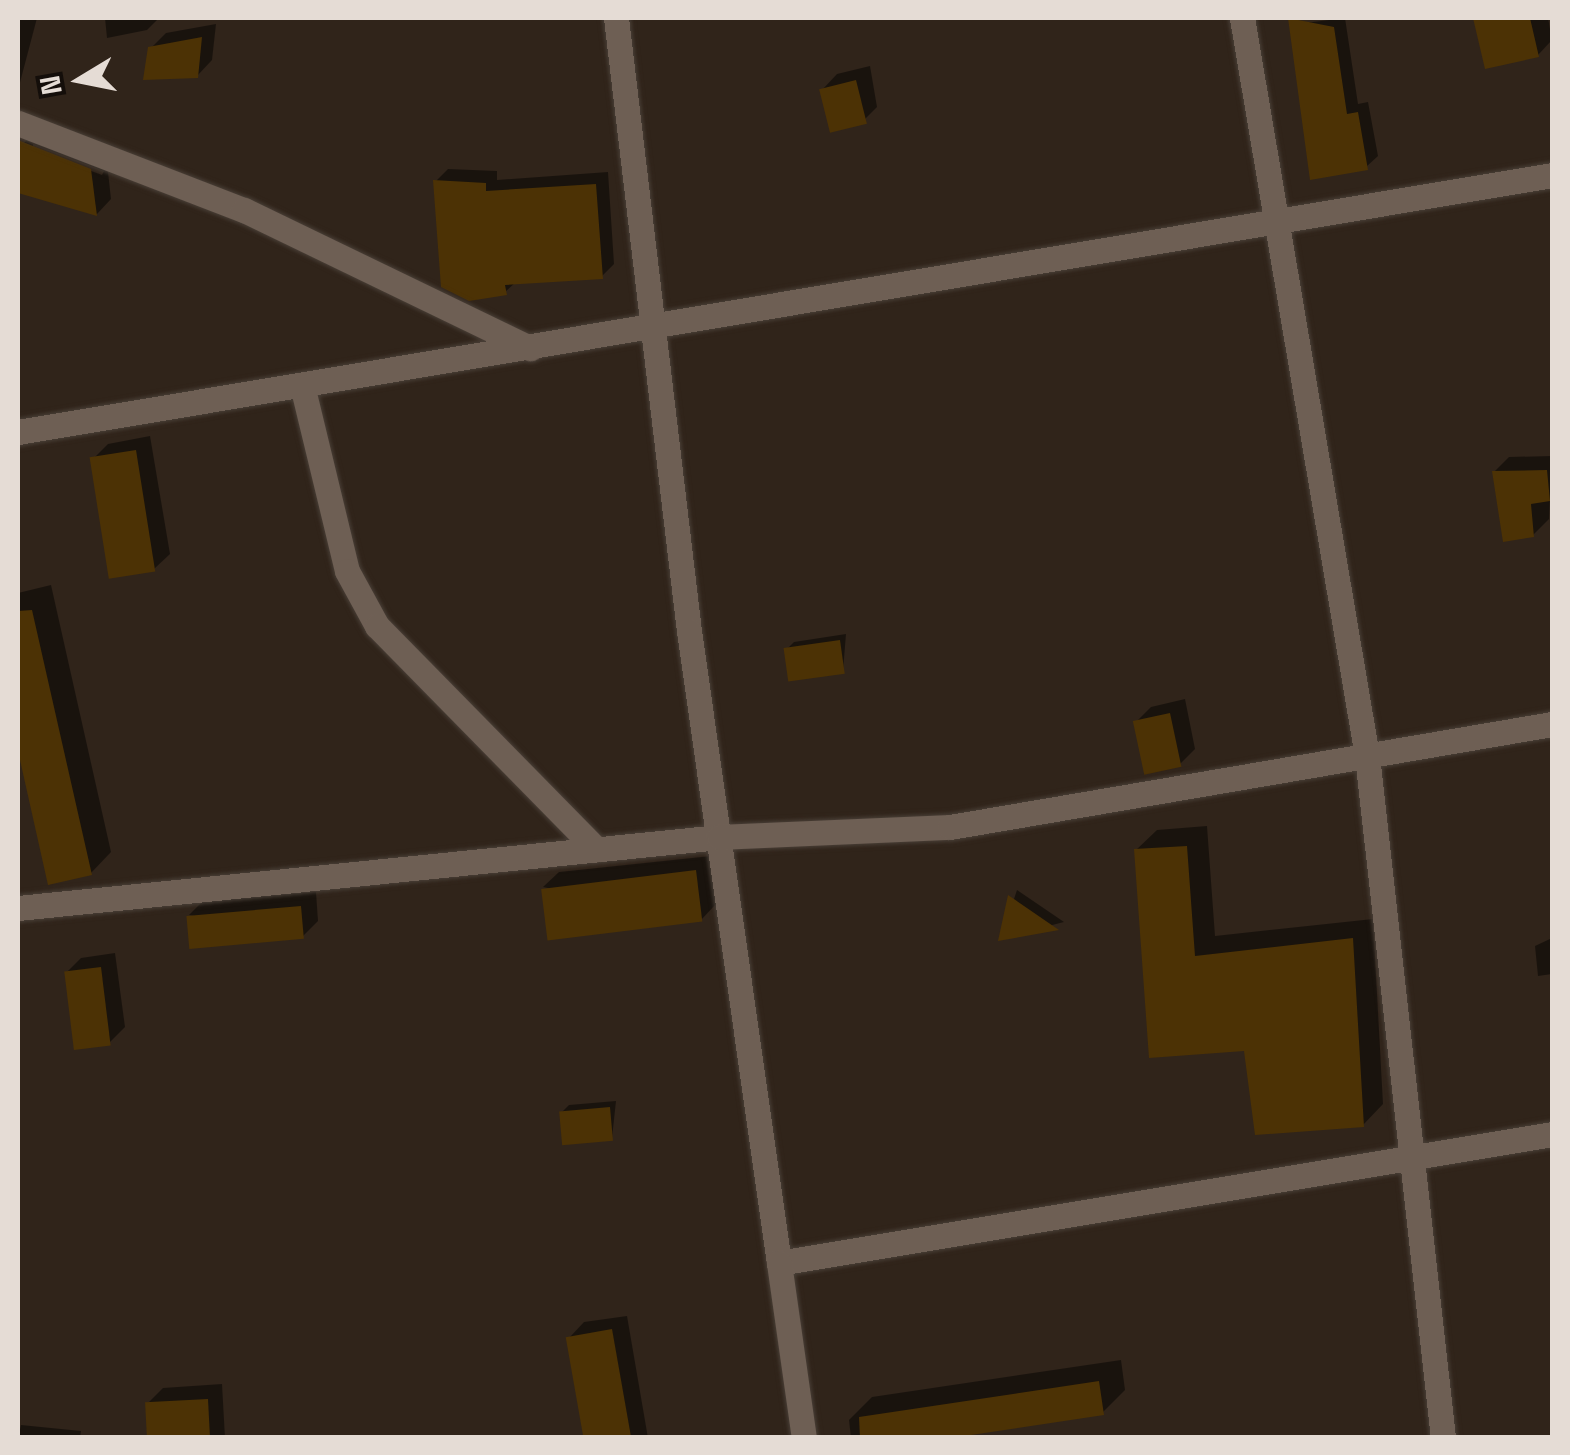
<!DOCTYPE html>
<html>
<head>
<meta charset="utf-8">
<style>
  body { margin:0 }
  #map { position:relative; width:1570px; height:1455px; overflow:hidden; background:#30241a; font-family:"Space Grotesk",sans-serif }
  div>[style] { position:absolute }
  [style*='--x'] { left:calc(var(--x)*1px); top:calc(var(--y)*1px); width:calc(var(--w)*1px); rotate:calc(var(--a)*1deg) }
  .shadow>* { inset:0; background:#0007 }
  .building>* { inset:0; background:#4c3205; transform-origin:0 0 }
  .roads { filter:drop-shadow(0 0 2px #493f37) drop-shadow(0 0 2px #493f37) }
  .minor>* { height:25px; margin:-12.5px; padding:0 12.5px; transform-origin:12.5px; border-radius:12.5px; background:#6e5f54 }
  span { translate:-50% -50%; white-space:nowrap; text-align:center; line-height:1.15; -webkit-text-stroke:8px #140e0a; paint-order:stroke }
  .frame { position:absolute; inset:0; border:20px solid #e5dcd5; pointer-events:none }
  .north { position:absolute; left:30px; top:30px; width:100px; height:100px; -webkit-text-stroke:8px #140e0a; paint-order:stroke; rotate:260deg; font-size:28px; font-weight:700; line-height:40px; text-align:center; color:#e5dcd5 }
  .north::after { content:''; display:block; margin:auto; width:35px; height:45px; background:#e5dcd5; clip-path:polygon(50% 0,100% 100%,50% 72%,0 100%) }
</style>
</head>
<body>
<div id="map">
  <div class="shadow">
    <div style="clip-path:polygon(18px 18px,37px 18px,18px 90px)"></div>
    <div style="clip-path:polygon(105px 18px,159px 18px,147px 30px,107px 38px)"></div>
    <div style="clip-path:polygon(1345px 18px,1358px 104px,1368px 102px,1378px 156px,1366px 167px,1305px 23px)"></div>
    <div style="clip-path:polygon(1548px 18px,1552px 40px,1538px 55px,1477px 20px)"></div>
    <div style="clip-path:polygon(216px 24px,212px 60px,197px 76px,150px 49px,166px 33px)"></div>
    <div style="clip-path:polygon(870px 66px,877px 107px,862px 122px,822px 90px,837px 74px)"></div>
    <div style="clip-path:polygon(evenodd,39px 128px,106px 154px,111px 199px,97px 214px,18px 190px,24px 143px,39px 128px,33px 144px,104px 171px,102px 175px,33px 149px,33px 144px)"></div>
    <div style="clip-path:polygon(448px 169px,497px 171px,497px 180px,608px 172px,614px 264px,602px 276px,516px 282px,505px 292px,436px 181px)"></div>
    <div style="clip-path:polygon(150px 436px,170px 554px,154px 569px,93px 459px,108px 444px)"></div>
    <div style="clip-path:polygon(1552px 456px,1549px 519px,1533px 535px,1494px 472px,1509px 457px)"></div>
    <div style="clip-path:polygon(51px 585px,111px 852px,91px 873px,49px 882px,18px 740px,18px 593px)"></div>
    <div style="clip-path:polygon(846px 634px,843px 671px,787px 649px,794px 642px)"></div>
    <div style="clip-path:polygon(1185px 699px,1195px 749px,1180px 764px,1136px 722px,1151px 707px)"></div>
    <div style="clip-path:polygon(1207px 826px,1215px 936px,1373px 919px,1383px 1104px,1363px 1125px,1247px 1048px,1151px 1055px,1136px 850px,1157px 830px)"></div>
    <div style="clip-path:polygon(711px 856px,716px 904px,701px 920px,543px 887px,559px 872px)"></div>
    <div style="clip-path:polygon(1017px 890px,1064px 922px,1001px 938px)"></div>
    <div style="clip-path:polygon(316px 892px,318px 921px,302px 937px,189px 915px,204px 900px)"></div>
    <div style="clip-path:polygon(1552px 938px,1552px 974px,1538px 976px,1535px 946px)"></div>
    <div style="clip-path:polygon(115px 953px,125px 1027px,110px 1042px,66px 973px,81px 958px)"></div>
    <div style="clip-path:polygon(616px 1101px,612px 1138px,562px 1112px,569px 1105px)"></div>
    <div style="clip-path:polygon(627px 1316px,648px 1438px,586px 1438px,569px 1338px,584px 1322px)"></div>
    <div style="clip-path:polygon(1121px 1360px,1125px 1390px,1102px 1413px,934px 1438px,851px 1438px,849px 1420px,872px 1397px)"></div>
    <div style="clip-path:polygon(222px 1384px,225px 1438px,150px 1438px,148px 1403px,163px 1388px)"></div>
    <div style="clip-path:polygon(21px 1425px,81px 1431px,80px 1438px,18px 1438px)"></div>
  </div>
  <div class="building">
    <div style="clip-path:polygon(1288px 18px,1334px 27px,1347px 114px,1358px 112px,1368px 170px,1310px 180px)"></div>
    <div style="clip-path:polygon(1473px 18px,1530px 18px,1539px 57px,1485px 69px)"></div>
    <div style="clip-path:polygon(202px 37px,198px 78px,143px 80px,148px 47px)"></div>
    <div style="left:856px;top:80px;width:45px;height:38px;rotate:76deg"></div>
    <div style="clip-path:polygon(18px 140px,91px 169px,97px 216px,18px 193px)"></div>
    <div style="clip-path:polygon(433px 180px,486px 183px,486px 191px,596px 184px,603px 279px,505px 285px,507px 295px,469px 301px,441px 287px)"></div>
    <div style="left:136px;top:450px;width:123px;height:47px;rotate:81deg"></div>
    <div style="clip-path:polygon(1547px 470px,1550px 501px,1531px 504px,1534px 537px,1503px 542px,1492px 471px)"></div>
    <div style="clip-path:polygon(32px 610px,92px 875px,48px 885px,18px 751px,18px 611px)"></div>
    <div style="left:840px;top:640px;width:34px;height:57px;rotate:82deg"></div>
    <div style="left:1170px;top:713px;width:55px;height:38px;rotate:78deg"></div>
    <div style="clip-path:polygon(1187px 846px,1195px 956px,1353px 938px,1364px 1127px,1255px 1135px,1244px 1051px,1149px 1058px,1134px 849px)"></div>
    <div style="left:696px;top:870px;width:52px;height:156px;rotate:83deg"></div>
    <div style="clip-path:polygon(1008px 895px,1059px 930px,998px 941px)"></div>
    <div style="left:301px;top:906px;width:33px;height:115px;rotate:85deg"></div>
    <div style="left:101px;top:967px;width:79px;height:37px;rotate:83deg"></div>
    <div style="left:610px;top:1107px;width:34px;height:51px;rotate:85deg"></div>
    <div style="left:612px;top:1329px;width:111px;height:47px;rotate:80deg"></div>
    <div style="clip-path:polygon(1099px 1381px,1104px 1415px,951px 1438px,860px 1438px,859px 1417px)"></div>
    <div style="left:208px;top:1399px;width:39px;height:63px;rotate:87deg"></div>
  </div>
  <div class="roads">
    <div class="minor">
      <div style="--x:616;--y:18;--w:617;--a:83.21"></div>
      <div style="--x:689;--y:631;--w:638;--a:81.9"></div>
      <div style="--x:779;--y:1263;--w:784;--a:-9.47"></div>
      <div style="--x:1242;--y:18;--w:749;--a:80.39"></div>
      <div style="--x:1367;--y:756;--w:686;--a:83.64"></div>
      <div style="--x:18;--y:123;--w:242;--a:21.1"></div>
      <div style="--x:244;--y:210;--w:318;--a:25.8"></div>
      <div style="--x:302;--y:385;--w:191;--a:76.4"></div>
      <div style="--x:347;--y:571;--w:63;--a:61.4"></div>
      <div style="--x:377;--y:626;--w:313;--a:45.5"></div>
      <div style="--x:18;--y:432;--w:1555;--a:-9.51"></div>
      <div style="--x:18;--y:908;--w:705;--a:-5.78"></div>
      <div style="--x:719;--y:837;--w:231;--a:-2.5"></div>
      <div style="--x:950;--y:827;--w:611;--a:-9.71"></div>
      <div style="--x:779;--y:1263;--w:177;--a:81.9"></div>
    </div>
  </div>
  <div class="frame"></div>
  <div class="north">N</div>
</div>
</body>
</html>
